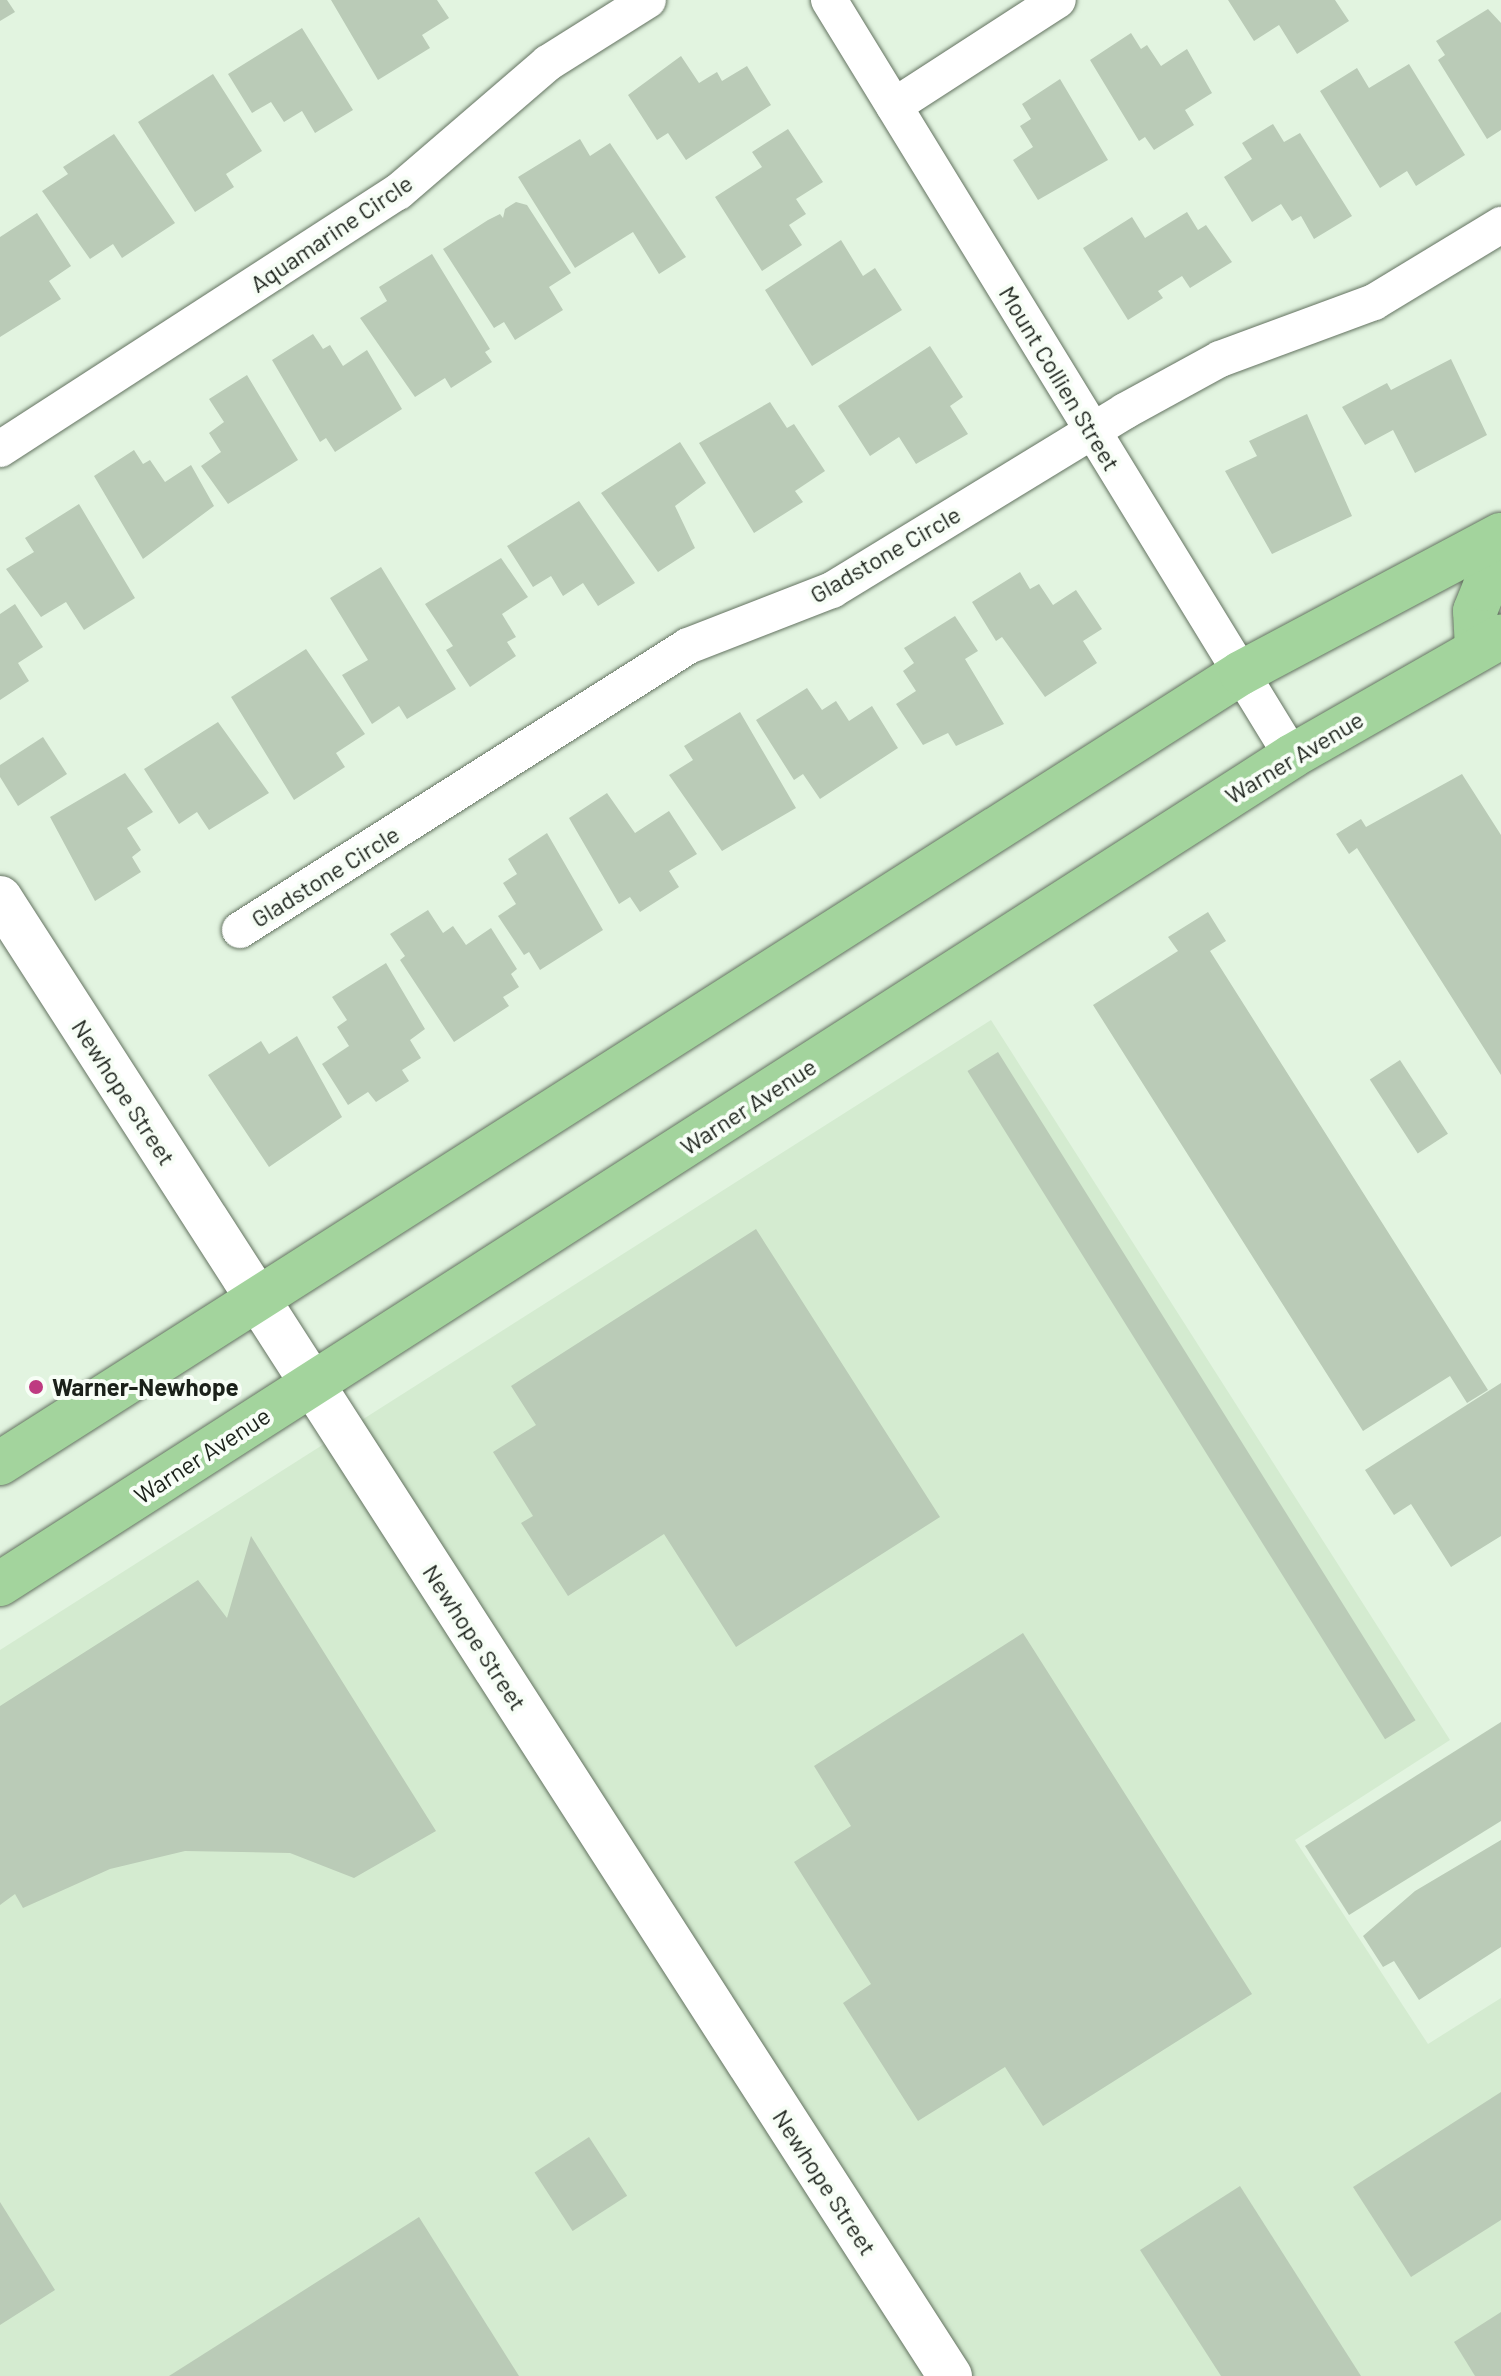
<!DOCTYPE html>
<html>
<head>
<meta charset="utf-8">
<style>
  body { margin:0 }
  #map { position:relative; width:1501px; height:2376px; overflow:hidden; background:#e2f4e0; font-family:Barlow,sans-serif }
  div>[style] { position:absolute }
  [style*='--x'] { left:calc(var(--x)*1px); top:calc(var(--y)*1px); width:calc(var(--w)*1px); rotate:calc(var(--a)*1deg) }
  .built>* { inset:0; background:#d4ebd0 }
  .building>* { inset:0; background:#bacbb7; transform-origin:0 0 }
  .roads { filter:drop-shadow(0 0 2px #647361) drop-shadow(0 0 2px #647361) }
  .street>* { height:36px; margin:-18px; padding:0 18px; transform-origin:18px; border-radius:18px; background:#fff }
  .secondary>* { height:44px; margin:-22px; padding:0 22px; transform-origin:22px; border-radius:22px; background:#fff }
  .primary>* { height:44px; margin:-22px; padding:0 22px; transform-origin:22px; border-radius:22px; background:#a3d49d }
  .dots>* { width:22px; height:22px; translate:-50% -50%; box-sizing:border-box; border:4px solid #f7fef6; border-radius:50% }
  span { translate:-50% -50%; white-space:nowrap; text-align:center; line-height:1.15; -webkit-text-stroke:8px #f7fef6; paint-order:stroke }
  .street-label { font-size:24px; color:#1b211a }
  .poi-label { font-size:24px; color:#1b211a; font-weight:700 }
  .left { translate:0 -50%; text-align:left }
</style>
</head>
<body>
<div id="map">
  <div class="built">
    <div style="clip-path:polygon(991px 1020px,1450px 1740px,1295px 1840px,1428px 2044px,1501px 1998px,1501px 2376px,0 2376px,0 1650px)"></div>
  </div>
  <div class="building">
    <div style="clip-path:polygon(0 0,7px 0,15px 12px,0 21px)"></div>
    <div style="clip-path:polygon(331px 0,437px 0,449px 18px,422px 35px,430px 48px,378px 80px)"></div>
    <div style="clip-path:polygon(1228px 0,1335px 0,1349px 21px,1297px 54px,1279px 25px,1254px 41px)"></div>
    <div style="clip-path:polygon(1488px 9px,1501px 23px,1501px 130px,1487px 139px,1438px 60px,1445px 55px,1436px 41px)"></div>
    <div style="clip-path:polygon(302px 28px,353px 110px,315px 133px,302px 111px,284px 122px,271px 102px,252px 113px,228px 74px)"></div>
    <div style="clip-path:polygon(1131px 33px,1141px 49px,1147px 45px,1161px 66px,1187px 49px,1212px 93px,1185px 110px,1194px 125px,1154px 150px,1145px 137px,1139px 141px,1090px 60px)"></div>
    <div style="clip-path:polygon(681px 56px,699px 83px,717px 72px,722px 81px,747px 66px,771px 105px,686px 160px,668px 133px,657px 140px,628px 95px)"></div>
    <div style="clip-path:polygon(1409px 64px,1465px 155px,1416px 186px,1407px 171px,1380px 188px,1320px 91px,1357px 68px,1369px 88px)"></div>
    <div style="clip-path:polygon(213px 74px,262px 151px,226px 174px,234px 187px,195px 212px,138px 122px)"></div>
    <div style="clip-path:polygon(1060px 79px,1108px 160px,1038px 200px,1013px 160px,1033px 147px,1020px 126px,1031px 119px,1022px 104px)"></div>
    <div style="clip-path:polygon(1273px 124px,1284px 142px,1300px 133px,1352px 216px,1314px 239px,1301px 216px,1292px 221px,1281px 204px,1252px 222px,1224px 177px,1252px 159px,1242px 143px)"></div>
    <div style="clip-path:polygon(788px 129px,823px 182px,796px 199px,806px 214px,789px 225px,802px 245px,762px 271px,715px 197px,762px 167px,752px 152px)"></div>
    <div style="clip-path:polygon(114px 134px,175px 223px,122px 258px,113px 244px,90px 259px,42px 191px,68px 174px,63px 167px)"></div>
    <div style="clip-path:polygon(580px 139px,590px 156px,610px 143px,686px 257px,659px 274px,633px 232px,575px 268px,518px 177px)"></div>
    <div style="clip-path:polygon(516px 202px,527px 205px,571px 273px,549px 287px,563px 310px,515px 340px,504px 322px,494px 328px,443px 249px,488px 220px,500px 214px,503px 218px,505px 209px)"></div>
    <div style="clip-path:polygon(1187px 212px,1198px 230px,1206px 225px,1232px 262px,1190px 288px,1182px 276px,1158px 291px,1163px 298px,1128px 320px,1083px 248px,1132px 217px,1145px 238px)"></div>
    <div style="clip-path:polygon(37px 213px,71px 266px,49px 281px,61px 299px,0 337px,0 237px)"></div>
    <div style="clip-path:polygon(841px 240px,863px 276px,875px 268px,902px 310px,812px 366px,765px 290px)"></div>
    <div style="clip-path:polygon(432px 254px,490px 349px,485px 352px,492px 362px,451px 388px,445px 378px,415px 397px,360px 318px,387px 301px,379px 287px)"></div>
    <div style="clip-path:polygon(313px 334px,323px 349px,330px 345px,343px 366px,367px 350px,402px 409px,335px 452px,326px 438px,320px 442px,272px 360px)"></div>
    <div style="clip-path:polygon(930px 346px,963px 397px,950px 406px,968px 434px,916px 464px,899px 437px,870px 456px,838px 406px)"></div>
    <div style="clip-path:polygon(1451px 359px,1487px 435px,1415px 473px,1393px 430px,1365px 445px,1342px 407px,1387px 383px,1391px 390px)"></div>
    <div style="clip-path:polygon(247px 375px,298px 460px,228px 504px,201px 466px,221px 452px,209px 433px,224px 422px,209px 399px)"></div>
    <div style="clip-path:polygon(770px 402px,787px 428px,794px 424px,825px 471px,795px 491px,803px 502px,754px 533px,699px 443px)"></div>
    <div style="clip-path:polygon(1307px 414px,1352px 516px,1272px 554px,1225px 471px,1257px 456px,1249px 441px)"></div>
    <div style="clip-path:polygon(680px 442px,706px 483px,675px 506px,695px 548px,658px 572px,601px 493px)"></div>
    <div style="clip-path:polygon(134px 450px,143px 464px,150px 460px,165px 482px,191px 465px,214px 506px,143px 559px,94px 476px)"></div>
    <div style="clip-path:polygon(579px 501px,635px 583px,598px 606px,583px 583px,563px 596px,551px 576px,533px 587px,507px 546px)"></div>
    <div style="clip-path:polygon(79px 504px,135px 598px,84px 630px,66px 602px,41px 617px,6px 569px,34px 552px,25px 538px)"></div>
    <div style="clip-path:polygon(501px 558px,528px 597px,502px 614px,516px 637px,507px 642px,516px 656px,470px 687px,446px 650px,453px 646px,425px 604px)"></div>
    <div style="clip-path:polygon(381px 567px,456px 689px,407px 719px,399px 706px,372px 724px,342px 675px,368px 660px,330px 598px)"></div>
    <div style="clip-path:polygon(1020px 572px,1030px 589px,1039px 584px,1053px 605px,1076px 590px,1102px 629px,1083px 641px,1097px 663px,1045px 697px,1002px 637px,996px 641px,972px 602px)"></div>
    <div style="clip-path:polygon(15px 604px,43px 647px,18px 663px,29px 681px,0 700px,0 614px)"></div>
    <div style="clip-path:polygon(955px 616px,978px 651px,965px 659px,1004px 724px,956px 746px,948px 733px,923px 745px,896px 704px,916px 691px,903px 671px,914px 663px,904px 648px)"></div>
    <div style="clip-path:polygon(306px 649px,365px 734px,336px 753px,345px 767px,294px 800px,231px 697px)"></div>
    <div style="clip-path:polygon(807px 688px,822px 710px,836px 701px,849px 721px,872px 706px,898px 748px,820px 799px,803px 774px,794px 780px,756px 720px)"></div>
    <div style="clip-path:polygon(740px 712px,796px 808px,722px 851px,669px 775px,693px 760px,684px 746px)"></div>
    <div style="clip-path:polygon(218px 722px,269px 793px,209px 830px,197px 812px,179px 824px,144px 769px)"></div>
    <div style="clip-path:polygon(43px 737px,67px 774px,18px 806px,0 777px,0 765px)"></div>
    <div style="clip-path:polygon(125px 773px,153px 812px,127px 828px,141px 850px,132px 857px,141px 872px,95px 901px,50px 817px)"></div>
    <div style="clip-path:polygon(1462px 774px,1501px 835px,1501px 1075px,1357px 848px,1349px 854px,1336px 834px,1361px 819px,1366px 827px)"></div>
    <div style="clip-path:polygon(607px 793px,635px 833px,669px 811px,697px 854px,669px 871px,679px 887px,640px 912px,630px 897px,619px 904px,569px 818px)"></div>
    <div style="clip-path:polygon(547px 833px,603px 930px,540px 970px,529px 952px,524px 955px,498px 916px,516px 904px,503px 883px,517px 874px,508px 859px)"></div>
    <div style="clip-path:polygon(428px 910px,443px 933px,453px 926px,466px 945px,491px 928px,517px 969px,511px 974px,519px 987px,503px 997px,509px 1006px,454px 1042px,400px 960px,405px 956px,390px 934px)"></div>
    <div style="clip-path:polygon(1208px 912px,1226px 941px,1210px 951px,1488px 1390px,1467px 1403px,1450px 1376px,1363px 1431px,1093px 1005px,1178px 951px,1168px 937px)"></div>
    <div style="clip-path:polygon(386px 963px,425px 1029px,410px 1040px,421px 1058px,402px 1070px,409px 1081px,376px 1102px,368px 1092px,348px 1105px,322px 1064px,349px 1046px,337px 1027px,347px 1020px,332px 997px)"></div>
    <div style="clip-path:polygon(297px 1036px,342px 1117px,269px 1167px,208px 1075px,261px 1041px,269px 1054px)"></div>
    <div style="left:998px;top:1052px;width:788px;height:36px;rotate:58deg"></div>
    <div style="left:1400px;top:1060px;width:88px;height:36px;rotate:57deg"></div>
    <div style="clip-path:polygon(756px 1229px,940px 1517px,736px 1647px,664px 1534px,568px 1596px,521px 1523px,533px 1516px,493px 1452px,536px 1425px,511px 1386px)"></div>
    <div style="clip-path:polygon(1501px 1383px,1501px 1536px,1451px 1567px,1411px 1504px,1394px 1515px,1365px 1470px)"></div>
    <div style="clip-path:polygon(251px 1536px,436px 1831px,354px 1878px,290px 1853px,185px 1851px,110px 1869px,23px 1908px,15px 1894px,0 1905px,0 1706px,198px 1580px,227px 1618px)"></div>
    <div style="clip-path:polygon(1023px 1633px,1252px 1994px,1043px 2126px,1005px 2067px,918px 2121px,843px 2003px,871px 1984px,794px 1862px,851px 1826px,814px 1766px)"></div>
    <div style="clip-path:polygon(1501px 1722px,1501px 1821px,1349px 1915px,1305px 1846px)"></div>
    <div style="clip-path:polygon(1501px 1840px,1501px 1947px,1419px 2000px,1394px 1961px,1383px 1967px,1363px 1936px,1415px 1891px)"></div>
    <div style="clip-path:polygon(1501px 2092px,1501px 2220px,1411px 2277px,1353px 2187px)"></div>
    <div style="left:589px;top:2137px;width:70px;height:65px;rotate:57deg"></div>
    <div style="clip-path:polygon(1240px 2186px,1361px 2376px,1221px 2376px,1140px 2250px)"></div>
    <div style="clip-path:polygon(0 2202px,55px 2290px,0 2325px)"></div>
    <div style="clip-path:polygon(419px 2217px,519px 2376px,169px 2376px)"></div>
    <div style="clip-path:polygon(1501px 2312px,1501px 2376px,1475px 2376px,1454px 2342px)"></div>
  </div>
  <div class="roads">
    <div class="street">
      <div style="--x:829;--y:0;--w:887;--a:58.52"></div>
      <div style="--x:894;--y:106;--w:195;--a:-32.9"></div>
      <div style="--x:0;--y:449;--w:474;--a:-32.9"></div>
      <div style="--x:398;--y:192;--w:198;--a:-40.7"></div>
      <div style="--x:548;--y:63;--w:118;--a:-32.2"></div>
      <div style="--x:240;--y:930;--w:530;--a:-32.37"></div>
      <div style="--x:688;--y:646;--w:155;--a:-21.3"></div>
      <div style="--x:832;--y:590;--w:343;--a:-31.4"></div>
      <div style="--x:1125;--y:411;--w:108;--a:-28.7"></div>
      <div style="--x:1220;--y:359;--w:164;--a:-20.3"></div>
      <div style="--x:1374;--y:302;--w:149;--a:-31.2"></div>
    </div>
    <div class="secondary">
      <div style="--x:0;--y:898;--w:1757;--a:57.27"></div>
    </div>
    <div class="primary">
      <div style="--x:1477;--y:648;--w:37;--a:-93"></div>
      <div style="--x:1475;--y:611;--w:24;--a:-68"></div>
      <div style="--x:1484;--y:589;--w:20;--a:-33"></div>
      <div style="--x:0;--y:1463;--w:1471;--a:-32.48"></div>
      <div style="--x:1241;--y:673;--w:294;--a:-28"></div>
      <div style="--x:0;--y:1584;--w:1535;--a:-32.65"></div>
      <div style="--x:1292;--y:756;--w:241;--a:-29.7"></div>
    </div>
  </div>
  <div class="dots">
    <div style="left:36px;top:1387px;background:#be3b81"></div>
  </div>
  <div class="street-label">
    <span style="left:331px;top:233px;rotate:-34deg">Aquamarine Circle</span>
    <span style="left:1060px;top:378px;rotate:59deg">Mount Collien Street</span>
    <span style="left:885px;top:554px;rotate:-30deg">Gladstone Circle</span>
    <span style="left:1294px;top:757px;rotate:-31deg">Warner Avenue</span>
    <span style="left:325px;top:876px;rotate:-32deg">Gladstone Circle</span>
    <span style="left:124px;top:1092px;rotate:57deg">Newhope Street</span>
    <span style="left:748px;top:1106px;rotate:-33deg">Warner Avenue</span>
    <span style="left:202px;top:1455px;rotate:-33deg">Warner Avenue</span>
    <span style="left:475px;top:1637px;rotate:57deg">Newhope Street</span>
    <span style="left:825px;top:2182px;rotate:57deg">Newhope Street</span>
  </div>
  <div class="poi-label">
    <span class="left" style="left:52px;top:1387px">Warner-Newhope</span>
  </div>
</div>
</body>
</html>
